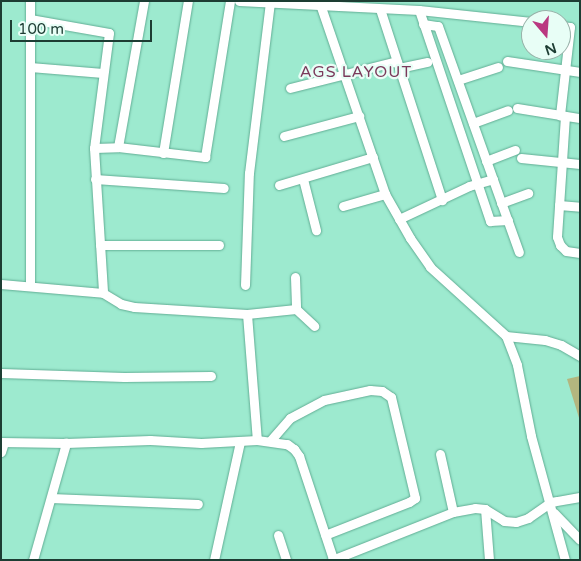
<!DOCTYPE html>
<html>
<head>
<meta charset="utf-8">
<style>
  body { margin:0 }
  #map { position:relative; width:581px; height:561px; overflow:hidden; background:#9deacf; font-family:"Varela Round",sans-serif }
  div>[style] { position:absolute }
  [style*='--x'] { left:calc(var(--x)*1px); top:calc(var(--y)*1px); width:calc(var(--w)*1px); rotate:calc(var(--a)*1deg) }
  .green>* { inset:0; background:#b3b67f }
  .roads { filter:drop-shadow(0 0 1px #61ad94) drop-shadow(0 0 1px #61ad94) }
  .minor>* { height:9px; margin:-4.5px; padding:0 4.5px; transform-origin:4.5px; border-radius:4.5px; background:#fff }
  span { translate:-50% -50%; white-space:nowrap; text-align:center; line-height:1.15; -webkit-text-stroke:4.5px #e8fef6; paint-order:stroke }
  .neighbourhood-label { font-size:16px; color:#7b3a5b; letter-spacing:1px }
  .frame { position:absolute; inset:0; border:2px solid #1d3d33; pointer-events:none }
  .north { position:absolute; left:521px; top:10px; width:50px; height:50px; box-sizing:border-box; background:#e8fef6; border:1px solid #97b1a8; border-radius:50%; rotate:162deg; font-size:14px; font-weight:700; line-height:20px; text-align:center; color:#1d3d33 }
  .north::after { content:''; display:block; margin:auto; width:18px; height:22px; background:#ba3881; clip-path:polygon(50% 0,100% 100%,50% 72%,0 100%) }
  .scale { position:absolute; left:10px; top:20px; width:142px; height:22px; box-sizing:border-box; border:2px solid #1d3d33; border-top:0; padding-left:6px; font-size:15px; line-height:18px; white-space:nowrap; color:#1d3d33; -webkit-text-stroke:4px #e8fef6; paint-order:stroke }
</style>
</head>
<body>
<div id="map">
  <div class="green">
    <div style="clip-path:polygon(580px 376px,580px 421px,567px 379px)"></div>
  </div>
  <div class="roads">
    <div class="minor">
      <div style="--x:30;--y:1;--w:285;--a:90"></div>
      <div style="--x:239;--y:1;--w:180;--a:2.9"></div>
      <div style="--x:419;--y:10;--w:113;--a:6.1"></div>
      <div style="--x:321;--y:7;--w:198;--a:71.1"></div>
      <div style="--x:385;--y:194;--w:51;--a:60.4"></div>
      <div style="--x:410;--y:238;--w:35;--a:55"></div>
      <div style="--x:430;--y:267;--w:103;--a:42.2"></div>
      <div style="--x:506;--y:336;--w:31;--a:69"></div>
      <div style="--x:517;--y:365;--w:72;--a:78.8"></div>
      <div style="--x:531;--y:436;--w:129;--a:74.7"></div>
      <div style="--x:380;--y:9;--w:201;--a:72"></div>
      <div style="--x:419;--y:10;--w:223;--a:71.4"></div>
      <div style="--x:490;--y:221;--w:18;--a:-3"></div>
      <div style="--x:30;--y:19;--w:80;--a:10"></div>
      <div style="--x:109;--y:33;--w:116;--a:97.4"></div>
      <div style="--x:94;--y:148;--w:145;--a:86.4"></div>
      <div style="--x:423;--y:24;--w:15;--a:8"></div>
      <div style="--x:438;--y:26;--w:240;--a:70.3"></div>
      <div style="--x:561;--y:26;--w:9;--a:6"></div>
      <div style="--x:570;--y:27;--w:89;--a:96.5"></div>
      <div style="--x:560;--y:115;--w:20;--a:9"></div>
      <div style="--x:507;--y:61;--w:74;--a:8.6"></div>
      <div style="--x:30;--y:67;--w:73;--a:4.7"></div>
      <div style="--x:399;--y:68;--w:29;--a:-12"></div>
      <div style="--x:458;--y:80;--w:42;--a:-18"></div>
      <div style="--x:290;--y:88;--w:110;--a:-14.2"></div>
      <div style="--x:517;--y:108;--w:44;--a:9.2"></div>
      <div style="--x:565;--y:116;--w:121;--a:93.8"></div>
      <div style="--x:557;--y:237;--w:9;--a:69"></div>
      <div style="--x:560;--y:245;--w:8;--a:45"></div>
      <div style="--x:566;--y:251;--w:14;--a:8"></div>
      <div style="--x:473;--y:123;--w:37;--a:-20"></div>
      <div style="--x:284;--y:136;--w:78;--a:-14.9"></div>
      <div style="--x:118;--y:147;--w:148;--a:-79.9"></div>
      <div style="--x:94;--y:148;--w:24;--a:-2"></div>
      <div style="--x:118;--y:147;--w:88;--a:6.6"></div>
      <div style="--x:205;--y:157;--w:158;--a:-80.9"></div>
      <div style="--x:163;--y:153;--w:154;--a:-80.7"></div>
      <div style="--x:521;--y:158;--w:59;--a:5.8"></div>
      <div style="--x:486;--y:161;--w:31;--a:-21"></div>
      <div style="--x:95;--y:179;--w:129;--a:4"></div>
      <div style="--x:303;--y:179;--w:53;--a:75.7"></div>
      <div style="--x:279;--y:185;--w:98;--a:-16.6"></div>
      <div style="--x:501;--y:203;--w:29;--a:-20"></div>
      <div style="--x:559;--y:205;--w:21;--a:5"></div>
      <div style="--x:343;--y:206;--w:44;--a:-15.9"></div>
      <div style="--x:399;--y:219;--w:77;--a:-25.2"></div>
      <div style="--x:469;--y:186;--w:25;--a:-16"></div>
      <div style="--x:100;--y:245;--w:119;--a:0"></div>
      <div style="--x:295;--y:277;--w:32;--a:88"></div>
      <div style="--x:1;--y:284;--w:102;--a:5"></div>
      <div style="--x:103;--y:293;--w:21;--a:31"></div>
      <div style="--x:121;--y:304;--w:13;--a:13"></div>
      <div style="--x:134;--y:307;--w:113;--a:3.5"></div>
      <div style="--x:247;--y:314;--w:49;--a:-5.8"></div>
      <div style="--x:296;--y:309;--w:25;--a:43"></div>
      <div style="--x:245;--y:285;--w:112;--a:-88"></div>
      <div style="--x:249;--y:173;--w:171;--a:-83"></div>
      <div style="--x:247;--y:314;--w:126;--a:85.5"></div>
      <div style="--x:506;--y:336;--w:39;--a:6"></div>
      <div style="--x:545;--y:340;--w:17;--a:17"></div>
      <div style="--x:561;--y:345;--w:22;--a:30"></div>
      <div style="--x:1;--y:373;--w:123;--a:1.9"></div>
      <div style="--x:124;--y:377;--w:87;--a:-0.7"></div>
      <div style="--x:270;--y:441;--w:30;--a:-49"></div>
      <div style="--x:290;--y:418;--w:38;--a:-28"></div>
      <div style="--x:324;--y:400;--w:47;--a:-12.3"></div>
      <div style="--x:370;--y:390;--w:12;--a:5"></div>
      <div style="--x:382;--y:391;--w:11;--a:34"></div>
      <div style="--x:391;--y:397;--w:104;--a:76.6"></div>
      <div style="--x:415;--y:498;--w:7;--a:146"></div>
      <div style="--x:409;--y:502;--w:90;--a:158.6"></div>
      <div style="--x:1;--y:442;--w:65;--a:0.9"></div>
      <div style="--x:66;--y:443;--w:84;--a:-2"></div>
      <div style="--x:150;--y:440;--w:51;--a:3.4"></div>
      <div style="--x:201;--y:443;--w:56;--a:-3.1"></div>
      <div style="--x:257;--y:440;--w:30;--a:8"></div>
      <div style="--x:287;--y:444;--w:9;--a:36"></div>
      <div style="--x:294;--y:449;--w:9;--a:54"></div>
      <div style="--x:299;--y:456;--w:108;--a:71.7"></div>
      <div style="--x:1;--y:452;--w:10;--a:-73"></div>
      <div style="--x:440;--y:454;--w:59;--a:77.4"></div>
      <div style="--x:51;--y:498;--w:147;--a:2.3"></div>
      <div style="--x:485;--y:509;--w:51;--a:85.5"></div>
      <div style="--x:554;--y:513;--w:37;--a:46"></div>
      <div style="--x:278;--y:535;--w:26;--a:72"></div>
      <div style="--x:33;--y:560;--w:122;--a:-74.2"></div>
      <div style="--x:214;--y:560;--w:121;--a:-77.6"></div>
      <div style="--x:332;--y:560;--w:130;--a:-21.6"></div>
      <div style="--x:453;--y:512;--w:22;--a:-10"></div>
      <div style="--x:475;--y:508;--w:10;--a:6"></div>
      <div style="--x:485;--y:509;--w:22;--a:32"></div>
      <div style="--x:504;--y:521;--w:12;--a:5"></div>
      <div style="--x:516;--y:522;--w:13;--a:-18"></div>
      <div style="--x:528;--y:518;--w:28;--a:-35"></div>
      <div style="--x:551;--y:502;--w:29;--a:-10"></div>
    </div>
  </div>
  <div class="neighbourhood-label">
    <span style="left:356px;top:72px">AGS LAYOUT</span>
  </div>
  <div class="frame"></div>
  <div class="north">N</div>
  <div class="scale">100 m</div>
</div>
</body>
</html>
